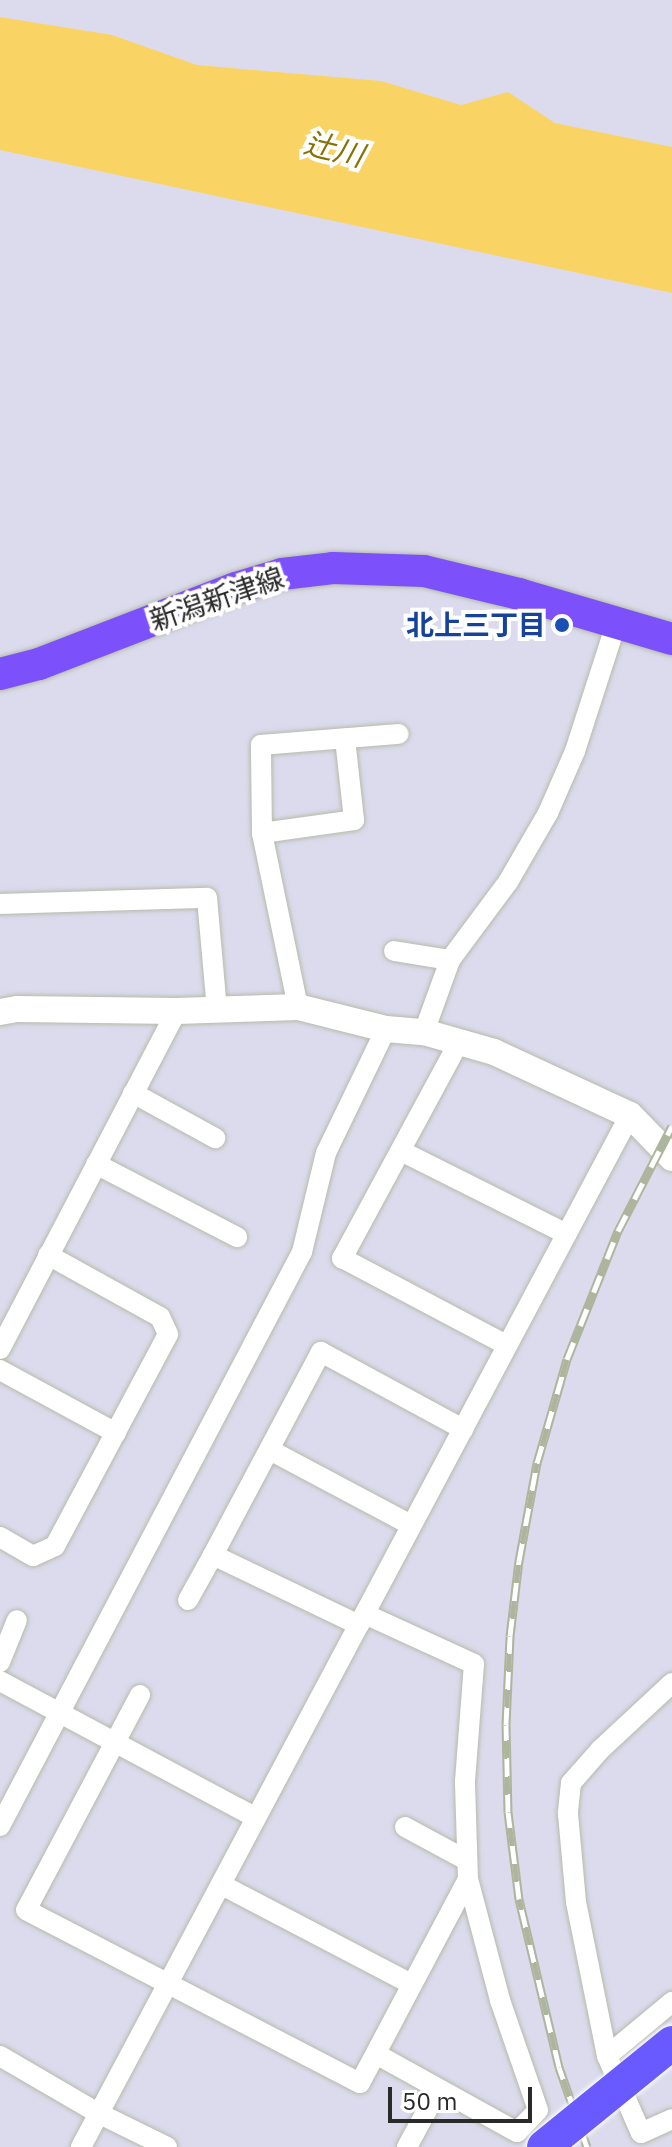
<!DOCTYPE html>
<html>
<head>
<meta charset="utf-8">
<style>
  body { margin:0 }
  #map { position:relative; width:672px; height:2147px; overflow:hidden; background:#dcdbed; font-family:"IBM Plex Sans","Noto Sans JP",sans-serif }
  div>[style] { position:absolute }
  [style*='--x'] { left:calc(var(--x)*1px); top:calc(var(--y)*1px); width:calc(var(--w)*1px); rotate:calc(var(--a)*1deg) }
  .water>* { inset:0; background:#f9d464 }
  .roads { filter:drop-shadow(0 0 2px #b6bbab) drop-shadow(0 0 2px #b6bbab) }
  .minor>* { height:20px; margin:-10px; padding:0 10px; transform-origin:10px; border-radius:10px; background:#fff }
  .tertiary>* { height:26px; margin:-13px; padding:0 13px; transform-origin:13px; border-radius:13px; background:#fff }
  .primary>* { height:32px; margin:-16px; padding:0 16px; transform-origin:16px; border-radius:16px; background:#7c51fc }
  .rail>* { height:9px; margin-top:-4.5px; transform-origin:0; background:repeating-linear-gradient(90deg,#fff 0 18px,#adb69d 0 36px); box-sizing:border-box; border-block:2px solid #adb69d }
  .bridges { filter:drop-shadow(0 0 2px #fff) drop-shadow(0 0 2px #fff) }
  .trunk-bridge>* { height:34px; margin:-17px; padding:0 17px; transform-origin:17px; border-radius:17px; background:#685afe }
  .dots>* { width:22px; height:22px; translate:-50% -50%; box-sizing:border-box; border:4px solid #fff; border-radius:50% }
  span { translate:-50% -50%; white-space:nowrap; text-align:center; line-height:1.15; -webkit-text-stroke:8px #fff; paint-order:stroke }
  .street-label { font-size:28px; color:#2a2a2a }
  .transit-label { font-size:28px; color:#164399; font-weight:700 }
  .right { translate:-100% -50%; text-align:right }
  .water-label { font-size:30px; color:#887205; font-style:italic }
  .scale { position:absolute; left:388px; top:2087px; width:144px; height:36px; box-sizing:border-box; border:4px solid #2a2a2a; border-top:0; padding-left:10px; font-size:24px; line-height:28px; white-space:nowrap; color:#2a2a2a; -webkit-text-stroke:6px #fff; paint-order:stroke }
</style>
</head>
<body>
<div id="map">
  <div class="water">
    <div style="clip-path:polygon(0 17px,112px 35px,197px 65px,381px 81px,461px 105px,508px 92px,555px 123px,672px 147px,672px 293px,0 150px)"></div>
  </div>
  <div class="roads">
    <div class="minor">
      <div style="--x:262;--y:833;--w:93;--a:-8"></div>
      <div style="--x:354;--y:820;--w:82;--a:-96.3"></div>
      <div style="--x:0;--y:904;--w:207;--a:-1.7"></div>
      <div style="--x:207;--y:898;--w:112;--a:84.9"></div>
      <div style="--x:394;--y:951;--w:57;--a:9.1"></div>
      <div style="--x:298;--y:1007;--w:178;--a:-101.7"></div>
      <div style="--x:262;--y:833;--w:88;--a:-90.7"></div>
      <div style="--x:261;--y:745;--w:138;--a:-4.6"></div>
      <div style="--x:424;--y:1032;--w:77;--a:-70.1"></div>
      <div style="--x:450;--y:960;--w:97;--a:-53.4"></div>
      <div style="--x:508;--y:882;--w:80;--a:-59.9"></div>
      <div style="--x:548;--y:813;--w:68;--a:-66.5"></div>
      <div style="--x:575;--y:751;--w:133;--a:-72.1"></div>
      <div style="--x:459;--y:1042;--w:246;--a:118.4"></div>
      <div style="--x:342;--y:1258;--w:186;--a:27.9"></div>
      <div style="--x:133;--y:1093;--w:94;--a:28.8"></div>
      <div style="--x:403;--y:1152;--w:183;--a:26.6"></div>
      <div style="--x:96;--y:1164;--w:159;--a:27.4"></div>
      <div style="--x:0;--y:1349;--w:382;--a:-62.4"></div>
      <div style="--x:0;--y:1370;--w:132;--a:28.5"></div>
      <div style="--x:270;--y:1450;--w:160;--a:28"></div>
      <div style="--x:0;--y:1537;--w:38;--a:30"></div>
      <div style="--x:33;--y:1556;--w:24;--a:-24"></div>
      <div style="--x:55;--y:1546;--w:240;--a:-61.9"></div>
      <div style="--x:168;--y:1334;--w:19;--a:-115"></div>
      <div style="--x:160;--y:1317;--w:128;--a:-151"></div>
      <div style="--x:188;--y:1600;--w:51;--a:-60.9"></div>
      <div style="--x:359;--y:1625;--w:162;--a:-154.4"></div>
      <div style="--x:213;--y:1555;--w:230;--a:-62"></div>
      <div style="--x:321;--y:1352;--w:162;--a:28.5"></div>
      <div style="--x:0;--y:1662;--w:45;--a:-68"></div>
      <div style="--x:0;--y:1681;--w:289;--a:28.1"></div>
      <div style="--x:672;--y:1683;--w:98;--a:137.1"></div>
      <div style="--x:600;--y:1750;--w:44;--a:131.3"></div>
      <div style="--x:571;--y:1783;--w:31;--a:96"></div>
      <div style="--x:568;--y:1814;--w:88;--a:84.8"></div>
      <div style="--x:576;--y:1902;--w:157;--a:78.6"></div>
      <div style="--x:607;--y:2056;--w:84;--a:66.2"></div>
      <div style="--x:641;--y:2133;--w:34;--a:-24"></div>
      <div style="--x:140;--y:1695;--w:243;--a:117.9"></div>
      <div style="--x:26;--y:1910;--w:376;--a:27.4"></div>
      <div style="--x:360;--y:2083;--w:231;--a:-62.1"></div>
      <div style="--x:468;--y:1879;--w:98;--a:-91.8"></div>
      <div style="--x:465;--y:1781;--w:117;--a:-85.6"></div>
      <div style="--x:474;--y:1664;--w:120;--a:-155.4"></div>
      <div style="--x:0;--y:1826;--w:649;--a:-62.25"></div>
      <div style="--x:302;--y:1252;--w:102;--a:-76.4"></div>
      <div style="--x:326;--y:1153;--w:138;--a:-64.2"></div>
      <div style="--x:405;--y:1827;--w:69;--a:28.4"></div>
      <div style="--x:222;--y:1885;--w:213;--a:27.6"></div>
      <div style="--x:376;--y:2054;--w:161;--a:29"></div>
      <div style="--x:517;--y:2132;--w:30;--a:-46"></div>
      <div style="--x:538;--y:2110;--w:116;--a:-109.1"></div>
      <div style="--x:500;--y:2000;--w:125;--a:-104.8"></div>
      <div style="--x:0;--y:2056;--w:113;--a:30.2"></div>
      <div style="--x:98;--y:2113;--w:77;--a:26.2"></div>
      <div style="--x:607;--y:2056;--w:85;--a:-39.7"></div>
      <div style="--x:81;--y:2147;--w:1169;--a:-61.99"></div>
      <div style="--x:407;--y:2147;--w:65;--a:-61.5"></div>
    </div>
    <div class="tertiary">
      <div style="--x:0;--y:1012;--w:17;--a:-10"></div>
      <div style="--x:17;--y:1009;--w:160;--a:0.7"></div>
      <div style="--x:177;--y:1011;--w:121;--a:-1.9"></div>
      <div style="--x:298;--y:1007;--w:91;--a:14"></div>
      <div style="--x:386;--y:1029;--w:38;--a:5"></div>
      <div style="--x:424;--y:1032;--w:73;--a:15.9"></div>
      <div style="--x:494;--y:1052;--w:150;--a:24.9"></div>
      <div style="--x:630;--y:1115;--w:60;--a:45.7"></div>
    </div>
    <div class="primary">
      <div style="--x:0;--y:674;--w:40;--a:-14.4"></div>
      <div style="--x:39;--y:664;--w:211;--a:-21.1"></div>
      <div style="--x:236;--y:588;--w:48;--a:-16.9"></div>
      <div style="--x:282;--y:574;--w:51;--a:-6.7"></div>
      <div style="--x:333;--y:568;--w:91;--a:1.9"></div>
      <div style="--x:424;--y:571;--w:98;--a:13.6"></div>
      <div style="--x:519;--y:594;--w:159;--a:16.4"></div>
    </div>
  </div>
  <div class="rail">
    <div style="--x:587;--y:2147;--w:85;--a:-109.3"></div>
    <div style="--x:559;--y:2067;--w:173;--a:-103.4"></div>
    <div style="--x:519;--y:1899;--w:88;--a:-97.2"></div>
    <div style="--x:508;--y:1812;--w:87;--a:-91.3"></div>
    <div style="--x:506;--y:1725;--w:89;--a:-87.4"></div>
    <div style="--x:510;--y:1636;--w:76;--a:-83.2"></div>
    <div style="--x:519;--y:1561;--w:100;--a:-79.6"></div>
    <div style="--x:537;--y:1463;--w:108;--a:-73.9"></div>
    <div style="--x:567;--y:1359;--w:138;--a:-68.3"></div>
    <div style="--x:618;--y:1231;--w:118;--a:-62.8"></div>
  </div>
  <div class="bridges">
    <div class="trunk-bridge">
      <div style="--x:544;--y:2147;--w:165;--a:-39.1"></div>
    </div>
  </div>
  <div class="dots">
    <div style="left:562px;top:625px;background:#1a4fb4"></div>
  </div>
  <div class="street-label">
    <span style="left:217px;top:599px;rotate:-19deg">新潟新津線</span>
  </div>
  <div class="transit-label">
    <span class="right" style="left:546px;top:625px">北上三丁目</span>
  </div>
  <div class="water-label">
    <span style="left:334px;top:149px;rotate:14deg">辻川</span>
  </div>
  <div class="scale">50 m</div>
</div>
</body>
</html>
